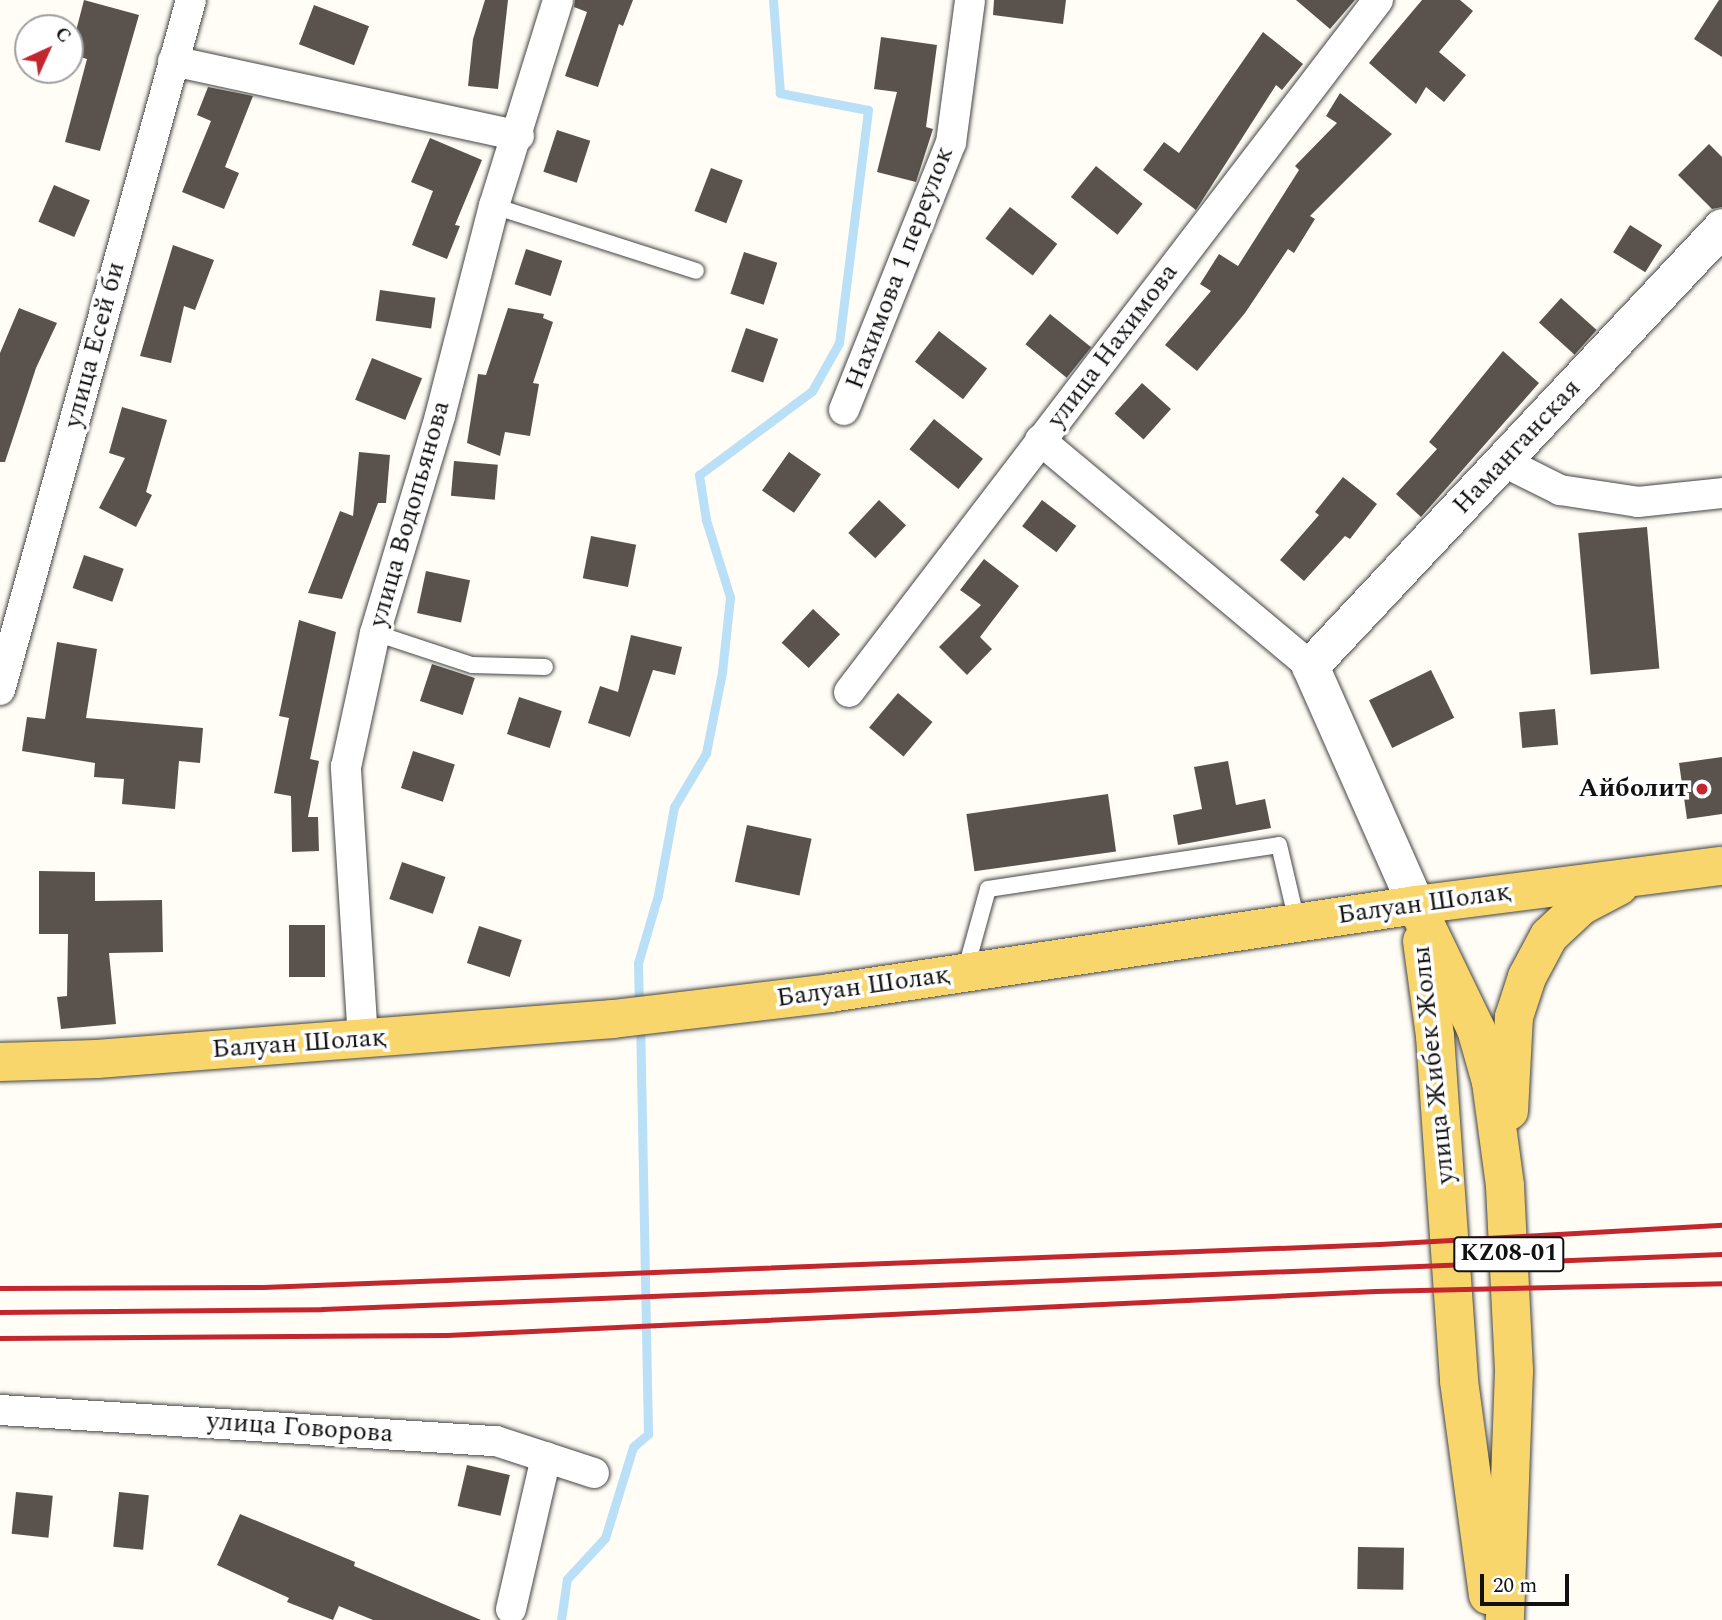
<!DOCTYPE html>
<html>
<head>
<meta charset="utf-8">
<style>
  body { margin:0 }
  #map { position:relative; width:1722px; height:1620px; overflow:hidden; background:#fffdf5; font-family:Spectral,serif }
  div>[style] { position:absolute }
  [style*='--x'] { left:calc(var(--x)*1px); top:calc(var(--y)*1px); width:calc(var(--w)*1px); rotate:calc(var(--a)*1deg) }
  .stream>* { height:9px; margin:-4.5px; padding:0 4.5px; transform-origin:4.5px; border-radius:4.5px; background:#b9e0f7 }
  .building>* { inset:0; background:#5a524d; transform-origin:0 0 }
  .roads { filter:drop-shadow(0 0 2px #444) drop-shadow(0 0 2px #444) }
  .service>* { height:16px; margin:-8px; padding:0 8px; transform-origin:8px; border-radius:8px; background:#fff }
  .minor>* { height:30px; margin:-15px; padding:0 15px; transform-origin:15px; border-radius:15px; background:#fff }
  .tertiary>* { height:37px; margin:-18.5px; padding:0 18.5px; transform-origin:18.5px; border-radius:18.5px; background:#fff }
  .primary>* { height:38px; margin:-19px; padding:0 19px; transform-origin:19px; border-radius:19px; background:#f9d66b }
  .rail>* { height:5px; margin:-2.5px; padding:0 2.5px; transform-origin:2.5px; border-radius:2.5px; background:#c4262e }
  .dots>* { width:19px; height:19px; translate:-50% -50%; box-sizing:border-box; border:4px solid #fff; border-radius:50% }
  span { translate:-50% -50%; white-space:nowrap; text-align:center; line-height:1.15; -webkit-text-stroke:7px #fff; paint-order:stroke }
  .shield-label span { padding:2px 5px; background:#fff; border:2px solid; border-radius:5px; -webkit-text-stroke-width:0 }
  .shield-label { font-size:24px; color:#111; font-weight:700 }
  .street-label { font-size:26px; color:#111 }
  .poi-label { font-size:26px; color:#111; font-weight:700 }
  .right { translate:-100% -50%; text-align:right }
  .north { position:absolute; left:14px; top:14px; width:70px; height:70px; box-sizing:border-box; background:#fff; border:2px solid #a0a0a0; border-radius:50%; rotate:45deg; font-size:19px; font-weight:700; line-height:28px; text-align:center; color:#111 }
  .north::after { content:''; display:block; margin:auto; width:24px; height:32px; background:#c4262e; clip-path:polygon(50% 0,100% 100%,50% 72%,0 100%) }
  .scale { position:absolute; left:1480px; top:1574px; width:89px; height:32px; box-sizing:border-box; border:4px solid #111; border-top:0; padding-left:9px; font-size:21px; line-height:24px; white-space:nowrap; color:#111; -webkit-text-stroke:5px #fff; paint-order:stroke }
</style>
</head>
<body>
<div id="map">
  <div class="stream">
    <div style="--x:639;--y:1008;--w:45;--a:-91.3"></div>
    <div style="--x:638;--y:963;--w:71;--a:-73.6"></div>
    <div style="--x:658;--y:895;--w:89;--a:-79.7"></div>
    <div style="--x:674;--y:807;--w:63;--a:-59.3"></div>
    <div style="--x:706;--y:753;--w:83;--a:-78.8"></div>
    <div style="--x:722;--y:672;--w:75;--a:-83.9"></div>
    <div style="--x:730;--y:597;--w:81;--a:-107.3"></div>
    <div style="--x:706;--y:520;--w:46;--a:-98.8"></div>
    <div style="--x:699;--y:475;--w:141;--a:-36.6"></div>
    <div style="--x:812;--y:391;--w:55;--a:-60.6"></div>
    <div style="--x:839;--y:343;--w:235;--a:-82.9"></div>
    <div style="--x:868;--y:110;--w:90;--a:-169.1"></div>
    <div style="--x:780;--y:93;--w:93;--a:-94.3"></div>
    <div style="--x:561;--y:1620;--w:41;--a:-81.7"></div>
    <div style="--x:567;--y:1579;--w:56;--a:-47.2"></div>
    <div style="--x:605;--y:1538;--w:95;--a:-72.9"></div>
    <div style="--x:633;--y:1447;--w:20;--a:-41"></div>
    <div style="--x:648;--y:1434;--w:409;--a:-91.1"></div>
  </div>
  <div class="building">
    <div style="clip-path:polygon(84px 0,139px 15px,100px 151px,65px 142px,87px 59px,70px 54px)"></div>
    <div style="clip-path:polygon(485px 0,508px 0,498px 89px,468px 86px,473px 39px)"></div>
    <div style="clip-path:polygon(575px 0,633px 0,623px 26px,619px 24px,598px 87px,565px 76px,587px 12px,574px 7px)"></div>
    <div style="clip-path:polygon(994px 0,1066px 0,1063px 24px,993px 15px)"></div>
    <div style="clip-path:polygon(1296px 0,1355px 0,1330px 29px)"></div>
    <div style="clip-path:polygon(1422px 0,1460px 0,1473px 11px,1439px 52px,1466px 75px,1444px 102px,1426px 87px,1416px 104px,1369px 63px)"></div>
    <div style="clip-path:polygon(1719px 0,1722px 0,1722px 57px,1694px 39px)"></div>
    <div style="left:314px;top:5px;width:59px;height:42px;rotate:21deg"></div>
    <div style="clip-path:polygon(1263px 32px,1303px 64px,1282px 90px,1276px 85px,1196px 210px,1143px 170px,1164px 142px,1179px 153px)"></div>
    <div style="clip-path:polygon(881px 37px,937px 45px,926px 127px,933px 129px,916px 182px,877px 172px,897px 92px,874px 89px)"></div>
    <div style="clip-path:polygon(208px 87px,253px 96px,225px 167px,239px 173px,224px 209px,182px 192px,211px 121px,197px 115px)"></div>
    <div style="clip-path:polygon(1340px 93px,1392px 134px,1310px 216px,1315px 219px,1294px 253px,1288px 249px,1245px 313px,1197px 371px,1165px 345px,1211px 291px,1200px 284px,1219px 254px,1238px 266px,1299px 170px,1295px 166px,1337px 123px,1326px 116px)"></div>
    <div style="left:557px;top:130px;width:35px;height:44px;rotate:18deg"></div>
    <div style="clip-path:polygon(430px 138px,482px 160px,455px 225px,460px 226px,447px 259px,412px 245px,433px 191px,411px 182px)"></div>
    <div style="clip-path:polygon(1709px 144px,1722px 157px,1722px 207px,1712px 209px,1678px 175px)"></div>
    <div style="left:1096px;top:166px;width:60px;height:40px;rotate:39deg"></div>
    <div style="left:711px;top:168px;width:34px;height:46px;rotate:21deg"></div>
    <div style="left:54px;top:185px;width:39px;height:40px;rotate:23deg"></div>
    <div style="left:1010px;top:207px;width:60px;height:40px;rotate:38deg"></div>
    <div style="left:1630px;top:225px;width:38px;height:32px;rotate:32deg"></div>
    <div style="clip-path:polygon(173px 245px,214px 260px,195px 310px,184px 306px,171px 363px,140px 356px)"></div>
    <div style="left:526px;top:249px;width:38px;height:37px;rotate:18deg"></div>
    <div style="left:744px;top:252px;width:35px;height:44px;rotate:18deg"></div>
    <div style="left:380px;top:290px;width:56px;height:31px;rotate:8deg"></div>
    <div style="left:1561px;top:298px;width:48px;height:33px;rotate:42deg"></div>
    <div style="clip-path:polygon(19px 308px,57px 323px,36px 368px,5px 462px,0 462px,0 353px)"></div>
    <div style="clip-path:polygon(508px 308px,544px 314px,543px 318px,553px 322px,533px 383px,539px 384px,530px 436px,505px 432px,500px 456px,467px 443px,478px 374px,486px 375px)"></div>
    <div style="left:1050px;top:314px;width:53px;height:39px;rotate:39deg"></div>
    <div style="left:746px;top:328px;width:34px;height:46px;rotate:19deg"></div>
    <div style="left:939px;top:331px;width:61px;height:39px;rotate:38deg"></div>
    <div style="clip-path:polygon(1503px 351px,1539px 383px,1421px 517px,1396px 494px,1437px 449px,1429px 442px)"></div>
    <div style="left:372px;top:358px;width:54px;height:45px;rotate:22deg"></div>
    <div style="left:1142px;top:383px;width:39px;height:41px;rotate:42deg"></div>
    <div style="clip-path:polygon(122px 407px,167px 420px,146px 492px,152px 495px,136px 527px,99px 508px,125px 458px,109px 453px)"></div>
    <div style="left:934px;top:419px;width:63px;height:39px;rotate:39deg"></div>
    <div style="clip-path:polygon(359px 452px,390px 455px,386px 503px,378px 503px,342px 599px,308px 593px,340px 511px,353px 516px)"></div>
    <div style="left:789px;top:452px;width:39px;height:47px;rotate:35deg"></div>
    <div style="left:454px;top:461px;width:44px;height:35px;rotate:5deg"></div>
    <div style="clip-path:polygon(1343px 477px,1377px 504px,1350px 539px,1345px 536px,1304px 581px,1280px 560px,1319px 515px,1315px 512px)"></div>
    <div style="left:879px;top:500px;width:37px;height:45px;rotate:43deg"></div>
    <div style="left:1042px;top:500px;width:43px;height:33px;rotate:37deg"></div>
    <div style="left:1647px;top:527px;width:142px;height:69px;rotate:85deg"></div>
    <div style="left:591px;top:536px;width:46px;height:43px;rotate:11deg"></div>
    <div style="left:84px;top:555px;width:42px;height:35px;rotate:19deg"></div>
    <div style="clip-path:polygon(984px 559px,1019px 586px,980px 637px,992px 649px,967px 675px,939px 647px,981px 605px,960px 590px)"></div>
    <div style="left:426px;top:571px;width:45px;height:43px;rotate:12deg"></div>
    <div style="left:813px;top:609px;width:37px;height:46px;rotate:43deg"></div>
    <div style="clip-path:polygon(299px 620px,336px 632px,310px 759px,319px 761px,308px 817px,318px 817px,319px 851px,292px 852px,291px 796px,274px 793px,289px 718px,279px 716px)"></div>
    <div style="clip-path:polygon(631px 635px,682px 647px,675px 675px,653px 670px,630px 737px,588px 723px,600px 686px,618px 692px)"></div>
    <div style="clip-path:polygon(57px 642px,97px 649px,86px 718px,203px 728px,200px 763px,179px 761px,175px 809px,122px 804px,124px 779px,94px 777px,95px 763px,22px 751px,27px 717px,45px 719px)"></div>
    <div style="left:432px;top:664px;width:45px;height:39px;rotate:18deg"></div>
    <div style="left:1431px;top:670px;width:53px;height:69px;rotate:64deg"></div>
    <div style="left:898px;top:693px;width:45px;height:45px;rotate:40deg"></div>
    <div style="left:519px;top:697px;width:45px;height:39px;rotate:18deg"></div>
    <div style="left:1555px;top:709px;width:36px;height:36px;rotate:85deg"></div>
    <div style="left:413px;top:751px;width:44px;height:39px;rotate:18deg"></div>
    <div style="clip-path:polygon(1722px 757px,1722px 814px,1687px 819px,1679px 763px)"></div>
    <div style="clip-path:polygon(1228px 761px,1236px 805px,1265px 799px,1271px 828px,1178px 845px,1173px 815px,1202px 809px,1194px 767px)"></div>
    <div style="left:1108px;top:794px;width:58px;height:143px;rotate:82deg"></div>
    <div style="left:747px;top:825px;width:66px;height:58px;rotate:12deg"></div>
    <div style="left:402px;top:862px;width:46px;height:39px;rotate:19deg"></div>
    <div style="clip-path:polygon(39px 871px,95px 872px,95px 901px,162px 900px,163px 952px,109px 953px,116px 1024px,61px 1029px,57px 997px,67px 996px,68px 934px,39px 934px)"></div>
    <div style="left:289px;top:925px;width:36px;height:52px"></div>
    <div style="left:479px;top:926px;width:45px;height:39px;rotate:18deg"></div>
    <div style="left:467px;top:1465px;width:44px;height:42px;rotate:13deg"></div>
    <div style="left:16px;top:1492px;width:37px;height:42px;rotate:6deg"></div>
    <div style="left:119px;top:1492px;width:30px;height:55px;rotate:6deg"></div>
    <div style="clip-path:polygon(240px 1514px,355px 1562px,354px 1566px,481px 1620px,373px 1620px,339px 1606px,333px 1620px,287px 1602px,289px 1598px,217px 1565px)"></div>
    <div style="left:1358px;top:1547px;width:46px;height:42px;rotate:1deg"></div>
  </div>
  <div class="roads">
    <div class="service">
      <div style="--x:494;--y:206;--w:212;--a:17.8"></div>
      <div style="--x:375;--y:633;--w:102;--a:18.3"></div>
      <div style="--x:472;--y:665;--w:73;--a:1.6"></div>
      <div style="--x:965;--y:972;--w:86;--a:-74.5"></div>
      <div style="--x:988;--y:889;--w:294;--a:-8.6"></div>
      <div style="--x:1279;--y:845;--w:79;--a:76.8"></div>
    </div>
    <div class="minor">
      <div style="--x:173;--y:61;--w:354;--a:12.2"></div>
      <div style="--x:844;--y:410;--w:288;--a:-68.2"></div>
      <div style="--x:951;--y:143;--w:144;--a:-82.4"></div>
      <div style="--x:1040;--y:440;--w:352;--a:39.9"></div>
      <div style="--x:1504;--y:462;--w:63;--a:26.6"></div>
      <div style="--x:1560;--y:490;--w:79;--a:8.7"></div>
      <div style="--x:1638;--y:502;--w:84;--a:-6.1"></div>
      <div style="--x:0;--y:690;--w:716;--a:-74.53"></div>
      <div style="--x:849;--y:692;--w:871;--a:-52.6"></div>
      <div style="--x:363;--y:1040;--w:274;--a:-93.6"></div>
      <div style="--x:346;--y:767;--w:137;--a:-77.8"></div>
      <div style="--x:375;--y:633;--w:227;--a:-73.3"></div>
      <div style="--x:440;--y:416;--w:217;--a:-75.6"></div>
      <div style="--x:494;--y:206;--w:216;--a:-72.7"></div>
      <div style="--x:0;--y:1410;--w:497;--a:3.6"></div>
      <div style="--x:496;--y:1441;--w:103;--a:18.1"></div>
      <div style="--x:511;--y:1609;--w:156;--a:-77"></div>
    </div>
    <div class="tertiary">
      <div style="--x:1416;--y:905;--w:261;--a:-113.9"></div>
      <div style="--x:1310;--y:666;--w:602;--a:-46.82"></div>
    </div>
    <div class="primary">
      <div style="--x:1416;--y:905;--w:138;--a:64.2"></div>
      <div style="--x:1476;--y:1029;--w:55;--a:74.2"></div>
      <div style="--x:1491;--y:1082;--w:105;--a:82.3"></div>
      <div style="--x:1505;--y:1186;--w:185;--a:87.2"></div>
      <div style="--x:1514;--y:1371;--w:249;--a:92.1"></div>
      <div style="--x:1422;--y:941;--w:96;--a:82.2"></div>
      <div style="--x:1435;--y:1036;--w:346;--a:86"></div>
      <div style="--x:1459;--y:1381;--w:216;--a:82.3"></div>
      <div style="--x:0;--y:1062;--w:97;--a:-1.8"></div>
      <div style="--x:97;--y:1059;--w:518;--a:-4.43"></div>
      <div style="--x:613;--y:1019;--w:219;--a:-6.8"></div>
      <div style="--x:830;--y:993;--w:593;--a:-8.54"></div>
      <div style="--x:1416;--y:905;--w:308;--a:-7.3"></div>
      <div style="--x:1509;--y:1111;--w:94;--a:-87"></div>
      <div style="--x:1514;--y:1017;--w:42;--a:-72"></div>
      <div style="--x:1527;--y:977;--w:47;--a:-61.8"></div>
      <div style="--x:1549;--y:936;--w:44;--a:-43.2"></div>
      <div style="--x:1581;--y:906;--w:43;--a:-27.8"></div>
    </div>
  </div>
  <div class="rail">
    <div style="--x:0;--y:1288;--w:263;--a:-0.2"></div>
    <div style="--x:263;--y:1287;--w:1118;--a:-2.2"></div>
    <div style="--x:1380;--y:1244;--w:343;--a:-3.2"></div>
    <div style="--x:0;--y:1312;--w:322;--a:-0.5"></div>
    <div style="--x:322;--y:1309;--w:1401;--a:-2.25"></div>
    <div style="--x:0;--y:1338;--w:447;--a:-0.4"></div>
    <div style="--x:447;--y:1335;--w:929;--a:-2.71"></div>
    <div style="--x:1375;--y:1291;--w:347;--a:-1.3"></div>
  </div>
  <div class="dots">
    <div style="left:1702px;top:789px;background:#c4262e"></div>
  </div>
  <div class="shield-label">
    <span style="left:1509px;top:1254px">KZ08-01</span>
  </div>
  <div class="street-label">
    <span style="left:900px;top:268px;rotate:-69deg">Нахимова 1 переулок</span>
    <span style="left:95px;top:345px;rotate:-75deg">улица Есей би</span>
    <span style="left:1113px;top:346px;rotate:-53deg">улица Нахимова</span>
    <span style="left:1517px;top:447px;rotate:-47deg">Наманганская</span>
    <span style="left:410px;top:514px;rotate:-74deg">улица Водопьянова</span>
    <span style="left:1424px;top:904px;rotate:-8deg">Балуан Шолақ</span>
    <span style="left:863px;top:987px;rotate:-8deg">Балуан Шолақ</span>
    <span style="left:299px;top:1044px;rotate:-4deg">Балуан Шолақ</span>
    <span style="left:1434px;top:1065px;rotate:-96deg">улица Жибек Жолы</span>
    <span style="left:300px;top:1428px;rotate:4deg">улица Говорова</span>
  </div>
  <div class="poi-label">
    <span class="right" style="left:1688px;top:789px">Айболит</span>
  </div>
  <div class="north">С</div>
  <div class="scale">20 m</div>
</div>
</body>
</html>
